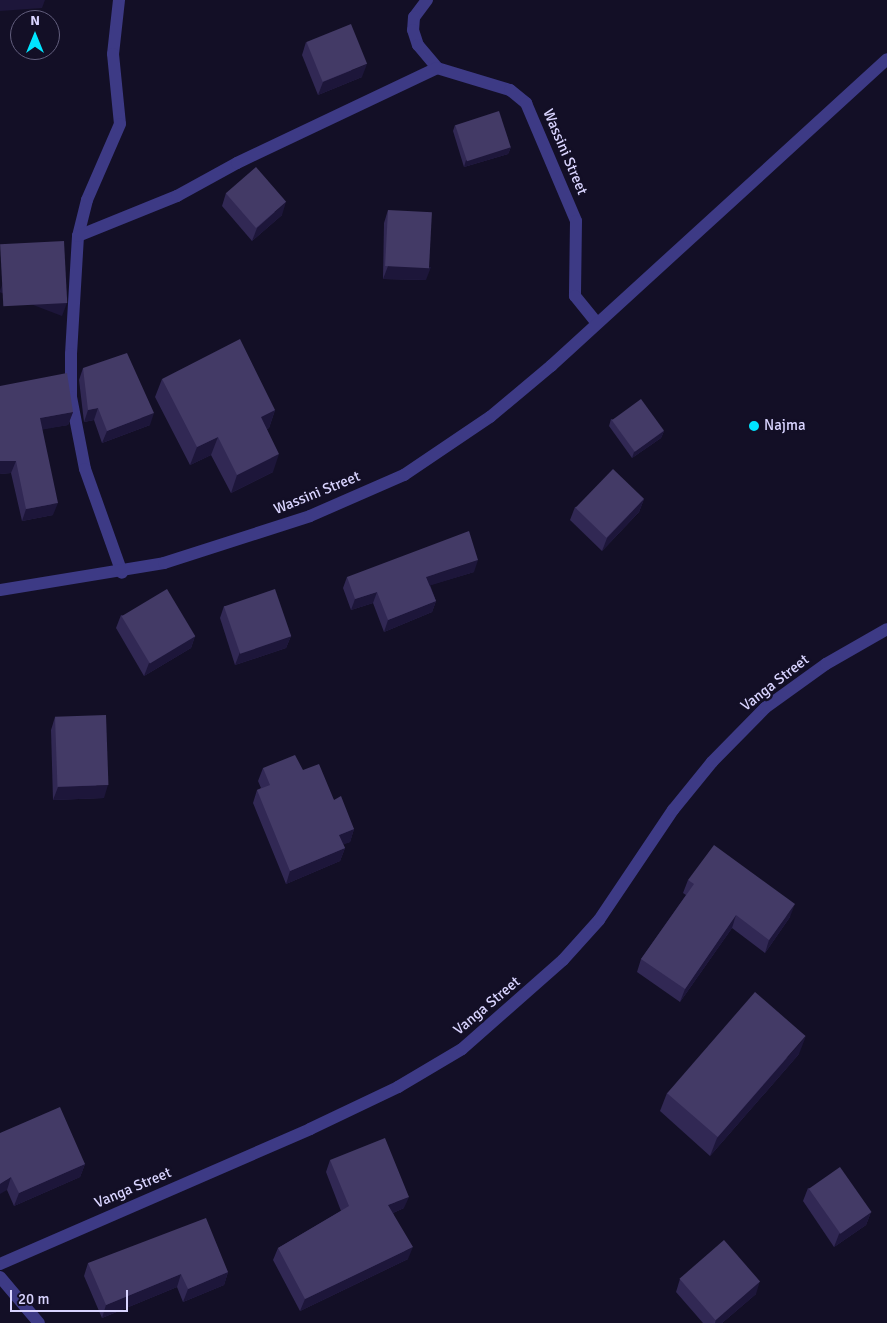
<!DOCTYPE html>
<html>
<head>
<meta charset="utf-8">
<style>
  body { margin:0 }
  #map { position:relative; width:887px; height:1323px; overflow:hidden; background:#130f26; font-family:Signika,sans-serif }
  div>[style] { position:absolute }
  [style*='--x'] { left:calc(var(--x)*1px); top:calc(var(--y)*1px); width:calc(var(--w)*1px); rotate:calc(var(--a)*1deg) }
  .minor>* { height:12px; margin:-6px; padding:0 6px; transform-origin:6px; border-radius:6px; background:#3d3a85 }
  .wall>* { inset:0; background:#312854 }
  .shaded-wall>* { inset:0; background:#1d163a; transform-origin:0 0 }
  .building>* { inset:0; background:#433a66; transform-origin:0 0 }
  .dots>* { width:14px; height:14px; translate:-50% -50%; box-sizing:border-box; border:2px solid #130f26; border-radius:50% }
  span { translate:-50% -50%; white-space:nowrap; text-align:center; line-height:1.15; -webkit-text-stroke:5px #130f26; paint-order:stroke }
  .street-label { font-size:15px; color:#d9d4ff }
  .poi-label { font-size:15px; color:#d9d4ff }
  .left { translate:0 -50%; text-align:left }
  .north { position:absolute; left:10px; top:10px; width:50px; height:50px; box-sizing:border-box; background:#130f26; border:1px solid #625e7d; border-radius:50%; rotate:0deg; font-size:14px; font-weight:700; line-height:20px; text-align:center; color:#d9d4ff }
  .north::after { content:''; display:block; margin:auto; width:18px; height:22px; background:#00e5ff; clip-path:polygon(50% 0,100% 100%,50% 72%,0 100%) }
  .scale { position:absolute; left:10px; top:1290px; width:118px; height:22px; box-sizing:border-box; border:2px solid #d9d4ff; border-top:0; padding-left:6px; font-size:15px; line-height:18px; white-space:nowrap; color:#d9d4ff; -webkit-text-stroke:4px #130f26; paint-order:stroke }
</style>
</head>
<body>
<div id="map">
  <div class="minor">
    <div style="--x:119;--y:0;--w:54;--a:96.3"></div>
    <div style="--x:113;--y:54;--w:70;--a:84.3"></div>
    <div style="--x:120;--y:124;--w:83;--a:113.5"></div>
    <div style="--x:87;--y:200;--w:37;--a:104"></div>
    <div style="--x:78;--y:236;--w:118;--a:93.4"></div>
    <div style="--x:71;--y:354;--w:43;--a:90"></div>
    <div style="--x:71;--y:397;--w:73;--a:79"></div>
    <div style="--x:85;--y:469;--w:110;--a:70.4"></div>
    <div style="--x:427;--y:0;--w:21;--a:127"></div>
    <div style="--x:414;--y:17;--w:13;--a:94"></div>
    <div style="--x:413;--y:30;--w:16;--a:72"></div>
    <div style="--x:418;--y:45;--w:30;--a:50"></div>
    <div style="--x:437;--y:68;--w:76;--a:16.8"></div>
    <div style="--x:510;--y:90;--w:21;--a:39"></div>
    <div style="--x:526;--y:103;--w:128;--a:67"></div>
    <div style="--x:576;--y:221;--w:75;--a:90.8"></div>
    <div style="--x:575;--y:296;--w:33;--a:51"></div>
    <div style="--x:78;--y:236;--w:107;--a:-22"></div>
    <div style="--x:177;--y:196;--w:68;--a:-28.8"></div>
    <div style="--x:237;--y:163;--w:221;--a:-25.4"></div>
    <div style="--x:0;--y:590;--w:166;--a:-9.3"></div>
    <div style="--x:164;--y:563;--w:153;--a:-17.8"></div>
    <div style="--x:310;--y:516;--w:103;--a:-23.6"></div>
    <div style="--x:404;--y:475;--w:104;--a:-34"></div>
    <div style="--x:490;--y:417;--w:80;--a:-39.9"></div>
    <div style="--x:551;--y:366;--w:455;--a:-42.4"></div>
    <div style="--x:0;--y:1264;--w:338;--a:-23.5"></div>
    <div style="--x:310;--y:1129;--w:98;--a:-25.5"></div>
    <div style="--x:398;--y:1087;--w:74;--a:-30.7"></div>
    <div style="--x:462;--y:1049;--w:135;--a:-41.4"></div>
    <div style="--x:563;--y:960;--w:54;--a:-48"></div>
    <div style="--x:599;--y:920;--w:133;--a:-56.1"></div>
    <div style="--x:673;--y:810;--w:62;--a:-50.9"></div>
    <div style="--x:712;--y:762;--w:76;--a:-45.5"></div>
    <div style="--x:765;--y:708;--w:75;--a:-35.8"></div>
    <div style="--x:826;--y:664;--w:70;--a:-29.8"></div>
    <div style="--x:0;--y:1277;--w:60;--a:49.7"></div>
  </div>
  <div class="wall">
    <div style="clip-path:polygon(306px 42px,362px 77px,318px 95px,302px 55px)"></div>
    <div style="clip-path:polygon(455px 125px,511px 147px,508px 154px,464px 167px,453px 131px)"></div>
    <div style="clip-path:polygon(226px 193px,282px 215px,252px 241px,222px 206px)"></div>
    <div style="clip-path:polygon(388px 210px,426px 280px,383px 279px,384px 223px)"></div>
    <div style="clip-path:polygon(83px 368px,150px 425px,102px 443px,94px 420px,84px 422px,79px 380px)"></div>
    <div style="clip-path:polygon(162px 379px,275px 410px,269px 428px,267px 429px,273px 472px,231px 493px,211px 455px,190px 465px,155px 397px)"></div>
    <div style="clip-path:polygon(0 386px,73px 412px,68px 425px,42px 429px,53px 515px,22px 521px,11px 473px,0 474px)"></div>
    <div style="clip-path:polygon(611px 419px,664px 431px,661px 438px,632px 458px,609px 426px)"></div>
    <div style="clip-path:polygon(644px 499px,639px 512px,602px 551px,570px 520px,575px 507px)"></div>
    <div style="clip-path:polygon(474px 572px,430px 585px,436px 601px,432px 612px,384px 632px,373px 603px,351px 610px,343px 588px,347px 577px)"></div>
    <div style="clip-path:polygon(224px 606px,291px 636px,286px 648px,235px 665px,220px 618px)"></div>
    <div style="clip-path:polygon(121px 615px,195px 636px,191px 648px,144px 676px,116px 628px)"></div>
    <div style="clip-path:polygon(55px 717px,104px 798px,53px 800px,51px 730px)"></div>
    <div style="clip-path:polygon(263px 768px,303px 770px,334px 800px,354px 829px,350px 842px,343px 844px,345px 848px,340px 861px,286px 884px,253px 803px,257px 790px,261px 788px,258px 781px)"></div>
    <div style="clip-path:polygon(688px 880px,790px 917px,765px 953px,732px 928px,680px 1002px,637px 972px,641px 959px,686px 895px,683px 893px)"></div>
    <div style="clip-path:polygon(799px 1054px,710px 1156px,660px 1111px,667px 1093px)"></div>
    <div style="clip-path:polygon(0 1133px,85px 1164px,80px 1177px,14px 1206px,7px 1190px)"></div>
    <div style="clip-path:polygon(330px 1160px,404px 1208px,393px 1213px,408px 1259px,300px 1311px,273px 1260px,278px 1248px,341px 1211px,326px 1172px)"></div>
    <div style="clip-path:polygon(808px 1188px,871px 1212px,866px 1225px,834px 1247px,803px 1201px)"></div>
    <div style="clip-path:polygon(88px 1263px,228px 1272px,224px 1285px,183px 1302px,177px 1287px,102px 1318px,84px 1276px)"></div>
    <div style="clip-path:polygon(680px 1279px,756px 1294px,722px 1323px,703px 1323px,676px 1292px)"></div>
  </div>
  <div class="shaded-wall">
    <div style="clip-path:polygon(0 0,45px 0,42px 8px,0 11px)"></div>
    <div style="clip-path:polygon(367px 64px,362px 77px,318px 95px,323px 82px)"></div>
    <div style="clip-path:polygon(511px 147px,508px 154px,464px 167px,466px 160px)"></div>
    <div style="clip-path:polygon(286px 202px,282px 215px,252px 241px,257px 228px)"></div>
    <div style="clip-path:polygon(388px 266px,431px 267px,426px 280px,383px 279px)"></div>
    <div style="left:67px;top:303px;width:14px;height:67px;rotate:111deg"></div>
    <div style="clip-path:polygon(98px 408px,94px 420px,84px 422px,88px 410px)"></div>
    <div style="clip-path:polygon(275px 410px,269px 428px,254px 435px,261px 417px)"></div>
    <div style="clip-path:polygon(73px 412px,68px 425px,35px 431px,40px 418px)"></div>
    <div style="clip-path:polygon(154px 413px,150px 425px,102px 443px,107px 431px)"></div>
    <div style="clip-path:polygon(664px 431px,661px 438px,632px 458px,634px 452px)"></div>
    <div style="clip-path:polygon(218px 437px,211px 455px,190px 465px,197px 447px)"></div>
    <div style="clip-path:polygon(279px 454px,273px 472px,231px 493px,237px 475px)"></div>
    <div style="clip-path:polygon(0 461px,16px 461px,11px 473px,0 474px)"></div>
    <div style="clip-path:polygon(644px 499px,639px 512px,602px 551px,607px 538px)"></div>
    <div style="clip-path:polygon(58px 503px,53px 515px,22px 521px,26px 509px)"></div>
    <div style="clip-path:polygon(478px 560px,474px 572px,422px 588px,426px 577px)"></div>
    <div style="clip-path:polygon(377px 592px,373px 603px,351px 610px,355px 599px)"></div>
    <div style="clip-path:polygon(436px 601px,432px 612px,384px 632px,388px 620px)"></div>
    <div style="clip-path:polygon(195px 636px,191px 648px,144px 676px,149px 663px)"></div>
    <div style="clip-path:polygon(291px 636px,286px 648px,235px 665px,240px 652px)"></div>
    <div style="clip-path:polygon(108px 785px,104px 798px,53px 800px,58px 787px)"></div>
    <div style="clip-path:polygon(354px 829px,350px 842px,335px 848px,339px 835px)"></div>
    <div style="clip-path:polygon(345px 848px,340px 861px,286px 884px,290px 871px)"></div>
    <div style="clip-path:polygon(795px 904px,790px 917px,765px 953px,769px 940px)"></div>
    <div style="clip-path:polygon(736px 915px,732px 928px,680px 1002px,685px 989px)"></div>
    <div style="clip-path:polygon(806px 1036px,799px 1054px,710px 1156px,717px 1138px)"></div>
    <div style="clip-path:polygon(85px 1164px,80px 1177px,14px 1206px,19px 1193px)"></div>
    <div style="clip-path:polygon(11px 1177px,7px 1190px,0 1194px,0 1184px)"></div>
    <div style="clip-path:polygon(409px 1197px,404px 1208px,384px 1217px,388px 1205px)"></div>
    <div style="clip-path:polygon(871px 1212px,866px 1225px,834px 1247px,839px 1234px)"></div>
    <div style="clip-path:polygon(413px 1247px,408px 1259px,300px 1311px,305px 1299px)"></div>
    <div style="clip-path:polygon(228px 1272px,224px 1285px,183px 1302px,188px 1289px)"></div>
    <div style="clip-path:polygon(181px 1274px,177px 1287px,102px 1318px,106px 1305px)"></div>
    <div style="clip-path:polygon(760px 1281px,756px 1294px,722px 1323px,715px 1323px,716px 1319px)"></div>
  </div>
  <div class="building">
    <div style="left:351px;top:24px;width:43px;height:48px;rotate:68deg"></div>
    <div style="left:499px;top:111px;width:38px;height:46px;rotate:72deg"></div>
    <div style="left:256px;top:167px;width:46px;height:40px;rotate:49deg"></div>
    <div style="left:388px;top:210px;width:44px;height:56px;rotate:3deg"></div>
    <div style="left:64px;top:241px;width:62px;height:64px;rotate:87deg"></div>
    <div style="clip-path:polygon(240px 339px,275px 410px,261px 417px,279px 454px,237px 475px,218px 437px,197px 447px,162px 379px)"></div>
    <div style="clip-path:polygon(127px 353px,154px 413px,107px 431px,98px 408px,88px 410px,83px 368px)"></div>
    <div style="clip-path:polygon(67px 373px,73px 412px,40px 418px,58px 503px,26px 509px,16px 461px,0 461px,0 386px)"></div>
    <div style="left:641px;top:399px;width:39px;height:36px;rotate:54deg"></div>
    <div style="left:613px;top:469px;width:43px;height:54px;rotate:44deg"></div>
    <div style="clip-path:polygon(469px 531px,478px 560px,426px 577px,436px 601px,388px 620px,377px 592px,355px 599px,347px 577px)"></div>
    <div style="left:167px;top:589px;width:55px;height:53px;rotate:59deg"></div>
    <div style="left:275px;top:589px;width:50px;height:54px;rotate:71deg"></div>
    <div style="left:106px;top:715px;width:70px;height:51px;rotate:88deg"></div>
    <div style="clip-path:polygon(295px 755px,303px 770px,319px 764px,334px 800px,341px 796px,354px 829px,339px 835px,345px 848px,290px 871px,257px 790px,270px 785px,263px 768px)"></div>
    <div style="clip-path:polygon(714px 845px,795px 904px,769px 940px,736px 915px,685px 989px,641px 959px,694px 884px,688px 880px)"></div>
    <div style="left:755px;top:992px;width:67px;height:134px;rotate:41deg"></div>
    <div style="clip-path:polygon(60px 1107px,85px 1164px,19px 1193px,11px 1177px,0 1184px,0 1133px)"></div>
    <div style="clip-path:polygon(385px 1138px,409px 1197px,388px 1205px,413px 1247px,305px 1299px,278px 1248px,349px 1206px,330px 1160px)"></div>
    <div style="left:840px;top:1167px;width:55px;height:38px;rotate:55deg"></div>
    <div style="clip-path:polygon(206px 1218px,228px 1272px,188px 1289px,181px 1274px,106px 1305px,88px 1263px)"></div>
    <div style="left:724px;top:1240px;width:55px;height:59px;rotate:49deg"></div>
  </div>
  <div class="dots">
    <div style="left:754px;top:426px;background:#00e5ff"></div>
  </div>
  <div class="street-label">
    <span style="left:565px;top:152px;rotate:67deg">Wassini Street</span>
    <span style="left:317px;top:493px;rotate:-22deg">Wassini Street</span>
    <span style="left:775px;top:683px;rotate:-38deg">Vanga Street</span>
    <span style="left:487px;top:1006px;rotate:-40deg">Vanga Street</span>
    <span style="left:133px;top:1188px;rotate:-23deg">Vanga Street</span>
  </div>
  <div class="poi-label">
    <span class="left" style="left:764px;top:426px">Najma</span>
  </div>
  <div class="north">N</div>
  <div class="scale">20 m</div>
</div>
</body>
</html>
